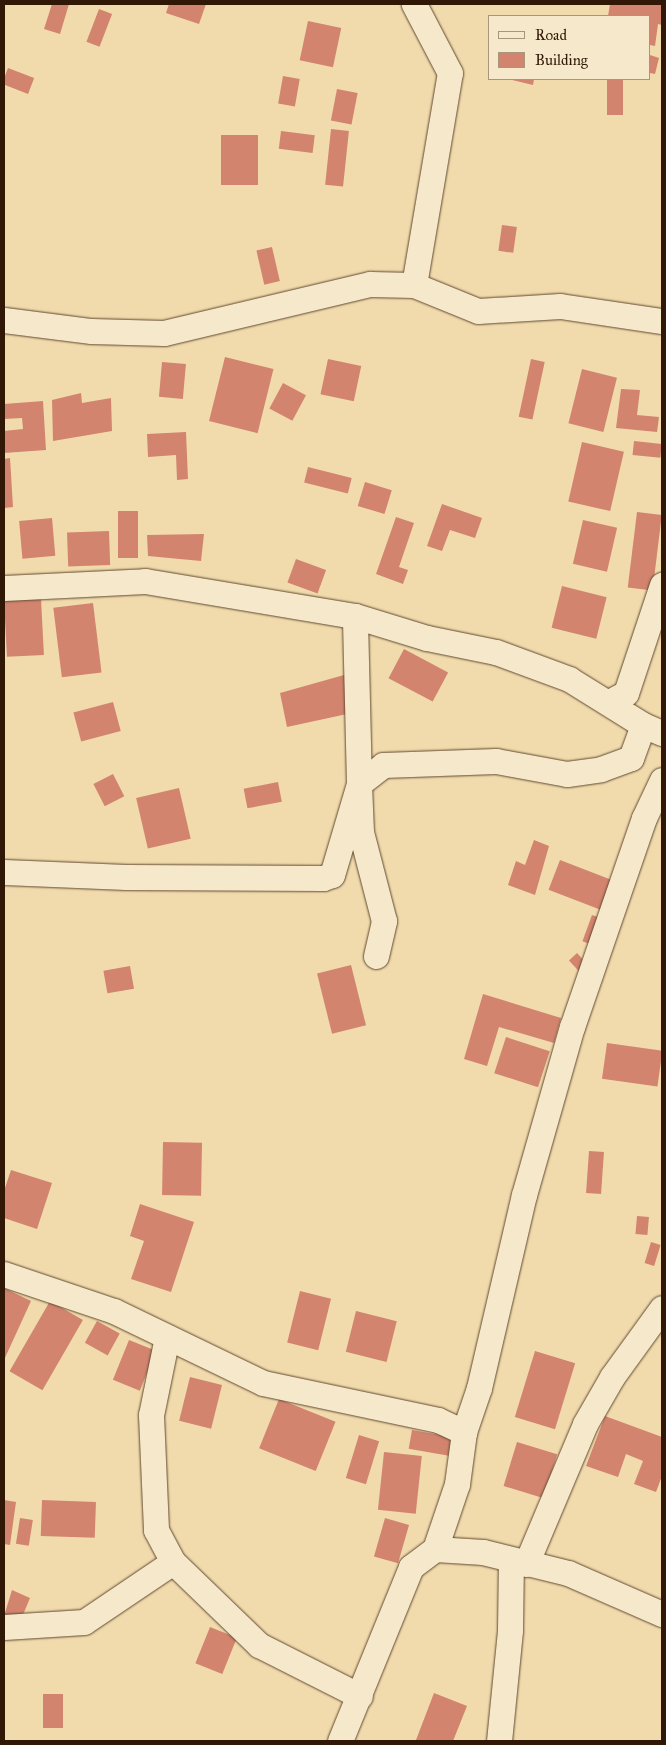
<!DOCTYPE html>
<html>
<head>
<meta charset="utf-8">
<style>
  body { margin:0 }
  #map { position:relative; width:666px; height:1745px; overflow:hidden; background:#f1dbad; font-family:"IM FELL Great Primer",serif }
  div>[style] { position:absolute }
  [style*='--x'] { left:calc(var(--x)*1px); top:calc(var(--y)*1px); width:calc(var(--w)*1px); rotate:calc(var(--a)*1deg) }
  .building>* { inset:0; background:#d2846f; transform-origin:0 0 }
  .roads { filter:drop-shadow(0 0 1px #614930) drop-shadow(0 0 1px #614930) }
  .minor>* { height:25px; margin:-12.5px; padding:0 12.5px; transform-origin:12.5px; border-radius:12.5px; background:#f6e8ca }
  span { translate:-50% -50%; white-space:nowrap; text-align:center; line-height:1.15; -webkit-text-stroke:5px #f6e8ca; paint-order:stroke }
  .frame { position:absolute; inset:0; border:5px solid #311806; pointer-events:none }
  .legend { position:absolute; left:488px; top:15px; width:162px; height:65px; box-sizing:border-box; background:#f6e8ca; border:1px solid #a7957c; margin:0; padding:6px 9px; list-style:none; font-size:15px; color:#311806 }
  .legend li { display:flex; align-items:center; gap:10px; height:25px }
  .legend b { width:25px; border:1px solid #a7957c }
</style>
</head>
<body>
<div id="map">
  <div class="building">
    <div style="clip-path:polygon(52px 4px,69px 4px,60px 34px,44px 29px)"></div>
    <div style="clip-path:polygon(169px 4px,206px 4px,199px 24px,166px 13px)"></div>
    <div style="clip-path:polygon(610px 4px,662px 4px,662px 25px,658px 24px,655px 46px,650px 45px,650px 16px,608px 16px)"></div>
    <div style="left:99px;top:9px;width:14px;height:35px;rotate:21deg"></div>
    <div style="left:308px;top:21px;width:34px;height:40px;rotate:12deg"></div>
    <div style="clip-path:polygon(650px 55px,659px 58px,655px 74px,650px 73px)"></div>
    <div style="left:8px;top:68px;width:28px;height:17px;rotate:21deg"></div>
    <div style="left:283px;top:76px;width:17px;height:28px;rotate:10deg"></div>
    <div style="clip-path:polygon(508px 79px,534px 79px,533px 85px)"></div>
    <div style="left:607px;top:79px;width:16px;height:36px"></div>
    <div style="left:337px;top:89px;width:21px;height:32px;rotate:11deg"></div>
    <div style="left:331px;top:129px;width:18px;height:56px;rotate:6deg"></div>
    <div style="left:281px;top:131px;width:34px;height:18px;rotate:7deg"></div>
    <div style="left:258px;top:135px;width:50px;height:37px;rotate:90deg"></div>
    <div style="left:502px;top:225px;width:15px;height:26px;rotate:8deg"></div>
    <div style="left:272px;top:247px;width:35px;height:16px;rotate:77deg"></div>
    <div style="left:225px;top:357px;width:50px;height:66px;rotate:14deg"></div>
    <div style="left:328px;top:359px;width:34px;height:36px;rotate:12deg"></div>
    <div style="left:531px;top:359px;width:14px;height:59px;rotate:12deg"></div>
    <div style="left:162px;top:362px;width:24px;height:35px;rotate:5deg"></div>
    <div style="left:582px;top:369px;width:36px;height:56px;rotate:14deg"></div>
    <div style="left:283px;top:383px;width:26px;height:29px;rotate:28deg"></div>
    <div style="clip-path:polygon(621px 389px,640px 390px,637px 415px,659px 417px,657px 432px,616px 428px)"></div>
    <div style="clip-path:polygon(81px 393px,82px 403px,111px 398px,112px 431px,53px 441px,52px 400px)"></div>
    <div style="clip-path:polygon(43px 401px,46px 450px,4px 453px,4px 431px,23px 429px,22px 418px,4px 419px,4px 404px)"></div>
    <div style="clip-path:polygon(186px 432px,188px 479px,177px 480px,176px 455px,148px 457px,147px 434px)"></div>
    <div style="left:634px;top:441px;width:28px;height:14px;rotate:6deg"></div>
    <div style="left:582px;top:442px;width:43px;height:61px;rotate:13deg"></div>
    <div style="clip-path:polygon(10px 458px,13px 507px,4px 508px,4px 459px)"></div>
    <div style="left:308px;top:467px;width:45px;height:16px;rotate:14deg"></div>
    <div style="left:365px;top:482px;width:28px;height:25px;rotate:17deg"></div>
    <div style="clip-path:polygon(442px 504px,482px 518px,475px 538px,450px 530px,442px 551px,427px 546px)"></div>
    <div style="left:118px;top:511px;width:20px;height:47px"></div>
    <div style="left:637px;top:512px;width:25px;height:76px;rotate:7deg"></div>
    <div style="clip-path:polygon(396px 517px,414px 523px,399px 567px,408px 570px,403px 584px,376px 574px)"></div>
    <div style="left:52px;top:518px;width:38px;height:33px;rotate:85deg"></div>
    <div style="left:583px;top:520px;width:35px;height:45px;rotate:13deg"></div>
    <div style="left:109px;top:531px;width:34px;height:42px;rotate:88deg"></div>
    <div style="clip-path:polygon(204px 534px,201px 561px,148px 556px,147px 535px)"></div>
    <div style="left:296px;top:559px;width:32px;height:25px;rotate:20deg"></div>
    <div style="left:562px;top:586px;width:46px;height:43px;rotate:14deg"></div>
    <div style="left:41px;top:599px;width:56px;height:37px;rotate:87deg"></div>
    <div style="left:93px;top:603px;width:70px;height:40px;rotate:83deg"></div>
    <div style="left:404px;top:649px;width:50px;height:33px;rotate:28deg"></div>
    <div style="clip-path:polygon(344px 675px,347px 714px,287px 727px,280px 693px)"></div>
    <div style="left:113px;top:702px;width:30px;height:41px;rotate:75deg"></div>
    <div style="left:113px;top:774px;width:25px;height:22px;rotate:63deg"></div>
    <div style="left:278px;top:782px;width:20px;height:35px;rotate:79deg"></div>
    <div style="left:179px;top:788px;width:52px;height:44px;rotate:77deg"></div>
    <div style="clip-path:polygon(534px 840px,549px 846px,535px 895px,508px 885px,516px 861px,525px 865px)"></div>
    <div style="left:560px;top:860px;width:57px;height:32px;rotate:21deg"></div>
    <div style="left:592px;top:915px;width:12px;height:28px;rotate:20deg"></div>
    <div style="left:577px;top:953px;width:16px;height:11px;rotate:47deg"></div>
    <div style="left:351px;top:965px;width:62px;height:35px;rotate:76deg"></div>
    <div style="left:130px;top:966px;width:23px;height:27px;rotate:80deg"></div>
    <div style="clip-path:polygon(483px 994px,561px 1018px,554px 1043px,499px 1027px,487px 1066px,464px 1059px)"></div>
    <div style="left:506px;top:1037px;width:46px;height:38px;rotate:18deg"></div>
    <div style="left:607px;top:1043px;width:56px;height:36px;rotate:8deg"></div>
    <div style="left:163px;top:1142px;width:39px;height:53px;rotate:1deg"></div>
    <div style="left:589px;top:1151px;width:15px;height:42px;rotate:4deg"></div>
    <div style="clip-path:polygon(11px 1170px,52px 1183px,37px 1229px,4px 1218px,4px 1191px)"></div>
    <div style="clip-path:polygon(140px 1204px,194px 1222px,171px 1292px,131px 1279px,144px 1241px,130px 1236px)"></div>
    <div style="left:637px;top:1216px;width:12px;height:18px;rotate:5deg"></div>
    <div style="left:651px;top:1242px;width:10px;height:22px;rotate:17deg"></div>
    <div style="clip-path:polygon(4px 1288px,31px 1301px,4px 1360px)"></div>
    <div style="left:300px;top:1291px;width:32px;height:53px;rotate:14deg"></div>
    <div style="left:50px;top:1301px;width:38px;height:81px;rotate:30deg"></div>
    <div style="left:356px;top:1311px;width:42px;height:42px;rotate:14deg"></div>
    <div style="left:97px;top:1321px;width:26px;height:25px;rotate:29deg"></div>
    <div style="left:129px;top:1340px;width:29px;height:43px;rotate:22deg"></div>
    <div style="left:535px;top:1351px;width:42px;height:69px;rotate:17deg"></div>
    <div style="left:190px;top:1377px;width:33px;height:45px;rotate:14deg"></div>
    <div style="left:279px;top:1399px;width:61px;height:53px;rotate:22deg"></div>
    <div style="clip-path:polygon(605px 1416px,662px 1437px,662px 1476px,656px 1492px,634px 1484px,643px 1461px,626px 1454px,618px 1477px,586px 1466px)"></div>
    <div style="left:412px;top:1430px;width:48px;height:19px;rotate:10deg"></div>
    <div style="left:359px;top:1435px;width:21px;height:45px;rotate:17deg"></div>
    <div style="left:517px;top:1442px;width:42px;height:46px;rotate:17deg"></div>
    <div style="left:384px;top:1452px;width:38px;height:58px;rotate:6deg"></div>
    <div style="clip-path:polygon(4px 1500px,16px 1502px,10px 1545px,4px 1544px)"></div>
    <div style="left:42px;top:1500px;width:54px;height:36px;rotate:2deg"></div>
    <div style="left:20px;top:1518px;width:13px;height:26px;rotate:9deg"></div>
    <div style="left:385px;top:1518px;width:25px;height:40px;rotate:16deg"></div>
    <div style="clip-path:polygon(12px 1590px,30px 1598px,20px 1622px,4px 1616px)"></div>
    <div style="left:210px;top:1627px;width:29px;height:39px;rotate:22deg"></div>
    <div style="clip-path:polygon(434px 1693px,467px 1706px,453px 1741px,416px 1740px)"></div>
    <div style="left:43px;top:1694px;width:20px;height:34px"></div>
  </div>
  <div class="roads">
    <div class="minor">
      <div style="--x:414;--y:285;--w:215;--a:-80.4"></div>
      <div style="--x:450;--y:73;--w:78;--a:-117.6"></div>
      <div style="--x:4;--y:320;--w:88;--a:7.2"></div>
      <div style="--x:91;--y:331;--w:73;--a:1.6"></div>
      <div style="--x:164;--y:333;--w:212;--a:-13.4"></div>
      <div style="--x:370;--y:284;--w:44;--a:1.3"></div>
      <div style="--x:414;--y:285;--w:69;--a:22.1"></div>
      <div style="--x:478;--y:311;--w:82;--a:-3.5"></div>
      <div style="--x:560;--y:306;--w:103;--a:8.4"></div>
      <div style="--x:4;--y:588;--w:141;--a:-2.8"></div>
      <div style="--x:145;--y:581;--w:213;--a:9.5"></div>
      <div style="--x:355;--y:616;--w:75;--a:17"></div>
      <div style="--x:427;--y:638;--w:70;--a:11.5"></div>
      <div style="--x:496;--y:652;--w:78;--a:20.3"></div>
      <div style="--x:569;--y:679;--w:87;--a:31.9"></div>
      <div style="--x:643;--y:725;--w:21;--a:23"></div>
      <div style="--x:609;--y:702;--w:19;--a:-28"></div>
      <div style="--x:626;--y:693;--w:114;--a:-71.6"></div>
      <div style="--x:4;--y:872;--w:122;--a:2.3"></div>
      <div style="--x:126;--y:877;--w:197;--a:0.3"></div>
      <div style="--x:323;--y:878;--w:9;--a:-18"></div>
      <div style="--x:332;--y:875;--w:95;--a:-73.5"></div>
      <div style="--x:359;--y:784;--w:168;--a:-91.4"></div>
      <div style="--x:376;--y:956;--w:36;--a:-77"></div>
      <div style="--x:384;--y:921;--w:92;--a:-104.5"></div>
      <div style="--x:361;--y:832;--w:48;--a:-92.4"></div>
      <div style="--x:359;--y:784;--w:31;--a:-38"></div>
      <div style="--x:383;--y:765;--w:113;--a:-2"></div>
      <div style="--x:496;--y:761;--w:72;--a:10.4"></div>
      <div style="--x:567;--y:774;--w:34;--a:-8"></div>
      <div style="--x:601;--y:769;--w:32;--a:-20"></div>
      <div style="--x:631;--y:758;--w:35;--a:-70"></div>
      <div style="--x:4;--y:1274;--w:116;--a:18.6"></div>
      <div style="--x:114;--y:1311;--w:165;--a:25.8"></div>
      <div style="--x:263;--y:1383;--w:179;--a:11.9"></div>
      <div style="--x:438;--y:1420;--w:29;--a:25"></div>
      <div style="--x:167;--y:1337;--w:80;--a:101.6"></div>
      <div style="--x:151;--y:1415;--w:115;--a:87.5"></div>
      <div style="--x:156;--y:1530;--w:36;--a:62"></div>
      <div style="--x:173;--y:1562;--w:120;--a:44"></div>
      <div style="--x:259;--y:1645;--w:113;--a:26.8"></div>
      <div style="--x:435;--y:1549;--w:69;--a:-71.3"></div>
      <div style="--x:457;--y:1484;--w:52;--a:-82.3"></div>
      <div style="--x:464;--y:1432;--w:46;--a:-71.2"></div>
      <div style="--x:479;--y:1388;--w:198;--a:-76.9"></div>
      <div style="--x:524;--y:1195;--w:175;--a:-74.1"></div>
      <div style="--x:572;--y:1027;--w:221;--a:-71"></div>
      <div style="--x:644;--y:818;--w:42;--a:-64.7"></div>
      <div style="--x:526;--y:1564;--w:152;--a:-67.1"></div>
      <div style="--x:585;--y:1424;--w:54;--a:-60.1"></div>
      <div style="--x:612;--y:1377;--w:85;--a:-54.1"></div>
      <div style="--x:4;--y:1627;--w:80;--a:-3.6"></div>
      <div style="--x:84;--y:1622;--w:107;--a:-34"></div>
      <div style="--x:340;--y:1741;--w:188;--a:-67.8"></div>
      <div style="--x:411;--y:1567;--w:30;--a:-37"></div>
      <div style="--x:435;--y:1549;--w:48;--a:3.6"></div>
      <div style="--x:483;--y:1552;--w:88;--a:13.9"></div>
      <div style="--x:568;--y:1573;--w:103;--a:23.6"></div>
      <div style="--x:499;--y:1741;--w:112;--a:-84.3"></div>
      <div style="--x:510;--y:1630;--w:70;--a:-89.2"></div>
    </div>
  </div>
  <div class="frame"></div>
  <ul class="legend">
  <li><b style="height:6px;background:#f6e8ca"></b>Road</li>
  <li><b style="height:14px;background:#d2846f"></b>Building</li>
  </ul>
</div>
</body>
</html>
